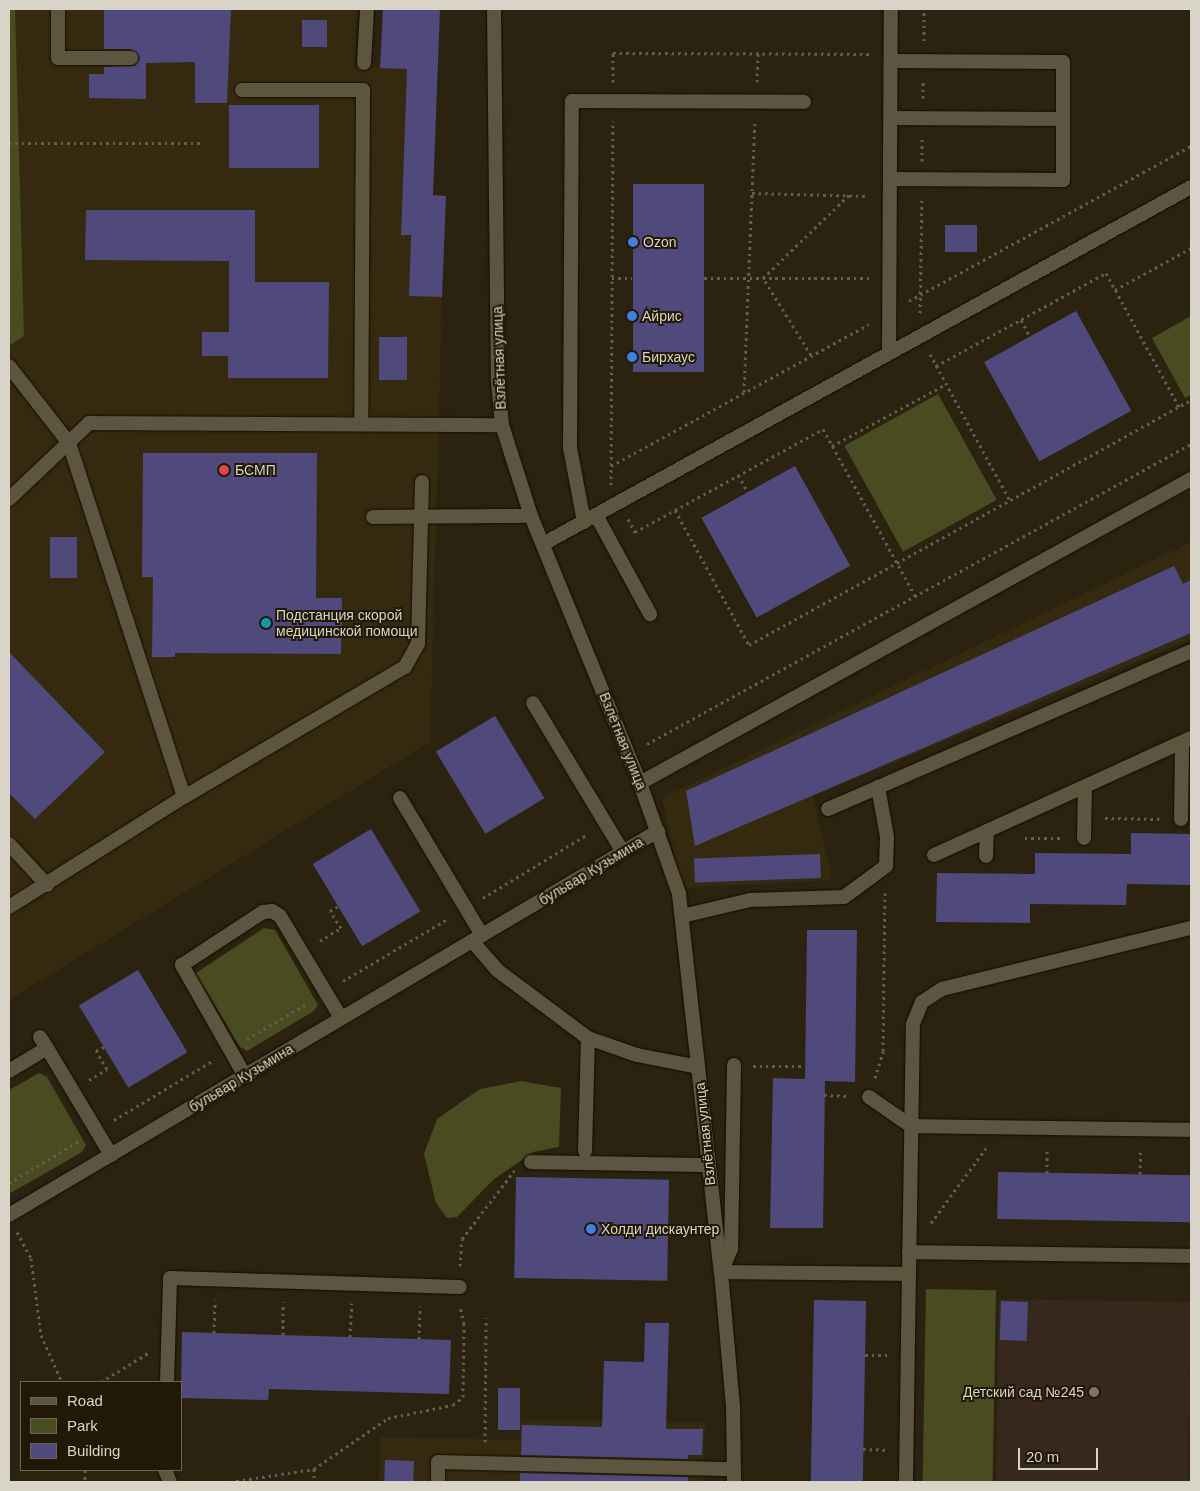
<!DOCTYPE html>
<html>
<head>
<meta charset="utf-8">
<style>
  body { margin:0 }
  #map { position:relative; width:1200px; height:1491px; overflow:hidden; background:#2b230f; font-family:Arial,sans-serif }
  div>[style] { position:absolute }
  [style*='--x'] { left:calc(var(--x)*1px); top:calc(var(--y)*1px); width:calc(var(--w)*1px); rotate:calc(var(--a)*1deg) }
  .built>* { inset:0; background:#352a0f }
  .education>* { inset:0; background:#36281c; transform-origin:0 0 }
  .green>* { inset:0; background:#494b20; transform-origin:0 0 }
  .building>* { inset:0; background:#4f4a7b; transform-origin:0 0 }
  .path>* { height:3px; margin-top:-1.5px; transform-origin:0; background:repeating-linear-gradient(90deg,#655e4c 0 2.5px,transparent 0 6.5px) }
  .roads { filter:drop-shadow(0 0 1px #130c00) drop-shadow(0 0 1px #130c00) }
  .service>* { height:14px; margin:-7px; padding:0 7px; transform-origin:7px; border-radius:7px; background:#5e5540 }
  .minor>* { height:14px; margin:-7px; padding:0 7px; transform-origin:7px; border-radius:7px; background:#5e5540 }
  .dots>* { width:14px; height:14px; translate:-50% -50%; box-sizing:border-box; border:2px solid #211906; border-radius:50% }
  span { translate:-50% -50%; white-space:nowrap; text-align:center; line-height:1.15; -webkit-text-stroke:4px #211906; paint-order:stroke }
  .poi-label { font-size:14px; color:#d9d4c8 }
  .left { translate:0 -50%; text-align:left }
  .right { translate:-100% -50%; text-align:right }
  .street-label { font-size:14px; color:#d9d4c8 }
  .frame { position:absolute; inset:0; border:10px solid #d9d4c8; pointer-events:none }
  .legend { position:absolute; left:20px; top:1381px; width:162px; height:90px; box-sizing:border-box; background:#211906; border:1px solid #6b6454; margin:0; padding:6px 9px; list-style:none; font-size:15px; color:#d9d4c8 }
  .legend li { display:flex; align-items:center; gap:10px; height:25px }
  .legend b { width:25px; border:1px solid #6b6454 }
  .scale { position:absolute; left:1018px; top:1448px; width:80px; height:22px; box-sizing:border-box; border:2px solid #d9d4c8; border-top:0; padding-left:6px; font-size:15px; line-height:18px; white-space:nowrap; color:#d9d4c8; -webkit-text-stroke:4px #211906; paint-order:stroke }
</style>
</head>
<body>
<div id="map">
  <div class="built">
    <div style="clip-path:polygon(9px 9px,357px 9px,354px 66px,407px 69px,401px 234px,411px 235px,409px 296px,442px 297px,430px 742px,9px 1000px)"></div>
    <div style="clip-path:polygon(1191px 542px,1191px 639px,813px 796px,832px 880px,682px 888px,662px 798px)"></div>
    <div style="clip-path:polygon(521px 1419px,705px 1423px,703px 1482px,379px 1482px,380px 1437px,520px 1440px)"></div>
  </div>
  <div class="education">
    <div style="left:999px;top:1299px;width:192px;height:183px;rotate:1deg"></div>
  </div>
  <div class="green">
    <div style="clip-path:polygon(9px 9px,15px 9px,24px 336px,9px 346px)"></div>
    <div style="clip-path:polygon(1191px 316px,1191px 395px,1185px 398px,1152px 338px)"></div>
    <div style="left:938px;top:394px;width:121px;height:107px;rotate:61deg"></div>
    <div style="clip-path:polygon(264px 928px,275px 930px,318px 1005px,314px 1011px,247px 1051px,240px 1047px,196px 973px)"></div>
    <div style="clip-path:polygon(39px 1073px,47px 1077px,86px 1145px,82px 1152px,9px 1194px,9px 1090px)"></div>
    <div style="clip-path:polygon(521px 1081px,561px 1088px,559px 1147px,533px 1152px,493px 1180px,457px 1217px,447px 1218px,436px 1203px,424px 1154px,437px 1119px,480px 1089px)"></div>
    <div style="left:926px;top:1289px;width:70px;height:193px;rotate:1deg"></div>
  </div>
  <div class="building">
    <div style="clip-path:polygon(104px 9px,231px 9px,227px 103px,195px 103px,195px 62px,146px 63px,146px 99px,89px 98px,89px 74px,104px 74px,104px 67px,135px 66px,140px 58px,131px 49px,104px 49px)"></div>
    <div style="clip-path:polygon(383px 9px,440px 9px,433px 195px,446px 196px,442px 297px,409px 296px,411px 235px,401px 235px,407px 69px,380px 68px)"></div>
    <div style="left:302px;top:20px;width:25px;height:27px"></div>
    <div style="left:229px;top:105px;width:90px;height:63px"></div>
    <div style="left:633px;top:184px;width:71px;height:188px"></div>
    <div style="clip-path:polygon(86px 210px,255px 210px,255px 282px,329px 282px,328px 378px,228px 378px,228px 356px,202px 356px,202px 332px,229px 332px,229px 261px,85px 260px)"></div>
    <div style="left:945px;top:225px;width:32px;height:27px"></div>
    <div style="left:1076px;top:311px;width:114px;height:105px;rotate:61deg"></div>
    <div style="left:407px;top:337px;width:43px;height:28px;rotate:90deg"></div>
    <div style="clip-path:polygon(143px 453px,317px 453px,316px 598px,342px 598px,341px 654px,175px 653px,175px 657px,152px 657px,153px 577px,142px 577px)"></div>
    <div style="left:795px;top:466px;width:114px;height:107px;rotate:61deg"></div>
    <div style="left:50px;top:537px;width:27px;height:41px"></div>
    <div style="clip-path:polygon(1174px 566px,1183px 584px,1191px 580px,1191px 633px,695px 846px,686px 791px)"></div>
    <div style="clip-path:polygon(9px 652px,105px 752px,35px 819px,9px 793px)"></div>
    <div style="left:495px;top:716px;width:96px;height:69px;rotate:59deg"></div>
    <div style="left:371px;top:829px;width:96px;height:68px;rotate:59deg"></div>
    <div style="clip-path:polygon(1131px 833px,1191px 834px,1191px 885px,1127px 884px,1126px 905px,1030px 904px,1030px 923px,936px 922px,937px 873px,1035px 874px,1035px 853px,1131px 854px)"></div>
    <div style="left:820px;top:854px;width:24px;height:126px;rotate:88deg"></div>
    <div style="clip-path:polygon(807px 930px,857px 930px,855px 1082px,825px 1081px,823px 1228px,770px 1228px,773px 1078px,805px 1079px)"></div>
    <div style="left:138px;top:970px;width:96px;height:69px;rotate:59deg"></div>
    <div style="left:998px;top:1172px;width:193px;height:47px;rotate:1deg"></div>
    <div style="left:516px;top:1177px;width:153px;height:101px;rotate:1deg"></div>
    <div style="left:814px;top:1300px;width:52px;height:182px;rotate:1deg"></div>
    <div style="left:1001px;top:1301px;width:27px;height:39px;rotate:2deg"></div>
    <div style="clip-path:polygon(645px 1323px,669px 1323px,666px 1429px,703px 1429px,702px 1455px,688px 1455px,688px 1459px,521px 1455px,522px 1425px,602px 1427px,604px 1361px,644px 1362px)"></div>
    <div style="clip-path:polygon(182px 1332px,451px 1340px,449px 1394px,269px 1389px,268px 1400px,181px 1398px)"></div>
    <div style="left:498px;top:1388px;width:22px;height:42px"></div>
    <div style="left:385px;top:1460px;width:29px;height:22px;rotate:2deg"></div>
    <div style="clip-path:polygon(520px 1473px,688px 1477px,688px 1482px,520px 1482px)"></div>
  </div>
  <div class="path">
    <div style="--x:924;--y:41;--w:32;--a:-90"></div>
    <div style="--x:613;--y:82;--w:29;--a:-90"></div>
    <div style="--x:613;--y:53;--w:257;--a:0.2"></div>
    <div style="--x:757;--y:82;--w:28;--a:-88"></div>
    <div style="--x:923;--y:98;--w:16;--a:-90"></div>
    <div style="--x:9;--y:143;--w:191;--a:0"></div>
    <div style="--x:922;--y:161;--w:24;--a:-90"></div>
    <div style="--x:752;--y:193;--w:117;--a:1.5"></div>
    <div style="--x:612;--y:278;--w:20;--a:0"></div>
    <div style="--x:704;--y:278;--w:167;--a:0"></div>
    <div style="--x:1115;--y:290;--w:87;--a:-28.9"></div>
    <div style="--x:909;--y:301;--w:322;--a:-28.8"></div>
    <div style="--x:920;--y:313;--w:114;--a:-89"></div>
    <div style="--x:1021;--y:320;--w:19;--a:62"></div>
    <div style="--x:930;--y:354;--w:167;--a:61.4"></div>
    <div style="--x:811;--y:355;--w:91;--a:-121.9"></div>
    <div style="--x:763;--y:278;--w:120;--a:-44"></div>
    <div style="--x:936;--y:366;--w:194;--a:-28.7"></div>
    <div style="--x:1106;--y:273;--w:153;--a:61.4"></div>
    <div style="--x:744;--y:392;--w:271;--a:-87.7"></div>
    <div style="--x:832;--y:446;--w:130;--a:-28.5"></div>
    <div style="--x:611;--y:466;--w:294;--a:-28.8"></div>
    <div style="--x:738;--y:475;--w:20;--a:60"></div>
    <div style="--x:611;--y:485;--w:364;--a:-89.7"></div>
    <div style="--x:675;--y:510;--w:154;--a:61.3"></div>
    <div style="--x:749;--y:645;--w:505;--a:-29"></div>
    <div style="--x:628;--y:519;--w:15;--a:62"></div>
    <div style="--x:635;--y:532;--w:214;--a:-28.7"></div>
    <div style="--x:823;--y:429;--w:191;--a:61.1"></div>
    <div style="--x:647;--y:744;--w:621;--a:-28.88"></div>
    <div style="--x:1105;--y:818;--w:56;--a:1"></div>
    <div style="--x:1025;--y:838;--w:38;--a:0"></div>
    <div style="--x:483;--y:898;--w:123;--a:-31.4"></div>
    <div style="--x:320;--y:941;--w:25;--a:-32"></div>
    <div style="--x:341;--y:928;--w:20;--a:-123"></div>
    <div style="--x:330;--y:911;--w:9;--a:-32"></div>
    <div style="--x:343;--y:981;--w:123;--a:-30.7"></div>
    <div style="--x:247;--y:1039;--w:71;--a:-30.5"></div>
    <div style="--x:753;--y:1066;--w:52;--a:0"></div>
    <div style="--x:875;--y:1078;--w:28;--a:-73"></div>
    <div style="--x:883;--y:1051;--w:158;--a:-89.3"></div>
    <div style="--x:89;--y:1080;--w:21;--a:-31"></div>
    <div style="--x:107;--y:1069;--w:21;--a:-121"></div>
    <div style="--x:96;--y:1051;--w:9;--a:-27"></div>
    <div style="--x:824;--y:1095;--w:26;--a:2"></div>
    <div style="--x:114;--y:1120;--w:117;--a:-31"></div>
    <div style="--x:1047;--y:1173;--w:24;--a:-90"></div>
    <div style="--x:1140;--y:1174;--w:25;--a:-88"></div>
    <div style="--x:9;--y:1183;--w:82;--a:-31"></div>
    <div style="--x:931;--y:1223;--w:93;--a:-53.7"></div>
    <div style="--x:17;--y:1232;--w:30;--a:62"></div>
    <div style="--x:31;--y:1258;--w:78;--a:82.6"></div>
    <div style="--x:41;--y:1335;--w:51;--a:65.9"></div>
    <div style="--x:460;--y:1266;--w:27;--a:-86"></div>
    <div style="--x:462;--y:1239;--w:86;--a:-52.6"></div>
    <div style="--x:214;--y:1333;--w:33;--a:-88"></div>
    <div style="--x:283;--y:1335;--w:33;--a:-90"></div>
    <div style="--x:350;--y:1337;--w:34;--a:-87"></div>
    <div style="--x:419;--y:1339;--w:33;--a:-88"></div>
    <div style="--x:865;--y:1355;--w:22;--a:0"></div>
    <div style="--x:101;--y:1382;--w:55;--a:-31.7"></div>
    <div style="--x:485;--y:1442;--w:124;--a:-89.5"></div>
    <div style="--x:863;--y:1449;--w:25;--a:2"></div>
    <div style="--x:314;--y:1469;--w:13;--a:90"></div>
    <div style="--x:85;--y:1470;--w:12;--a:90"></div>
    <div style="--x:230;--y:1482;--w:85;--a:-8.8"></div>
    <div style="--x:314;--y:1469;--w:90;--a:-34.6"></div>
    <div style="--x:388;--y:1418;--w:66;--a:-11.3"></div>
    <div style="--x:453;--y:1405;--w:13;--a:-39"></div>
    <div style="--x:463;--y:1397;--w:73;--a:-89.2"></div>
    <div style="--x:464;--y:1324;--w:17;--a:-103"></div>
  </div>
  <div class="roads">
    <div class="service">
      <div style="--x:58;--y:9;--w:49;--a:90"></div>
      <div style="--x:58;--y:58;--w:73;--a:0"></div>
      <div style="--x:364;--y:63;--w:54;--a:-86.8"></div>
      <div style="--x:242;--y:90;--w:121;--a:0"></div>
      <div style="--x:363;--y:90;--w:334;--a:90.3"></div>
      <div style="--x:891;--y:118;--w:172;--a:0.3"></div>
      <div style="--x:890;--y:179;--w:173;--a:0.3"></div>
      <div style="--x:1063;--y:180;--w:118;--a:-90"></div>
      <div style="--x:1063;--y:62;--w:172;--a:-179.7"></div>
      <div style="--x:889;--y:353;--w:344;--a:-89.7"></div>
      <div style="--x:9;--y:366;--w:98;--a:52.1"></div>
      <div style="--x:69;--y:443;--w:372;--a:72"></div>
      <div style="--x:9;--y:499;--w:110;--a:-43.5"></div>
      <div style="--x:89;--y:423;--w:413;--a:0.3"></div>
      <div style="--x:596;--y:515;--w:113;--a:61.4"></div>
      <div style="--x:373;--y:517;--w:158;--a:-0.4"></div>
      <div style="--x:584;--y:522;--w:75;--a:-100.7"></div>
      <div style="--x:570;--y:448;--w:347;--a:-89.7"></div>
      <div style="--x:572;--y:101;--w:232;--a:0.2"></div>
      <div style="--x:543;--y:544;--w:740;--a:-28.85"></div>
      <div style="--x:533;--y:703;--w:174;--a:58.9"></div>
      <div style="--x:640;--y:783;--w:629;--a:-28.89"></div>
      <div style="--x:400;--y:798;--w:160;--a:59.1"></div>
      <div style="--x:828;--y:809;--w:396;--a:-23.5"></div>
      <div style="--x:1181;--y:819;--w:76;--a:-89.2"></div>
      <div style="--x:1084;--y:838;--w:51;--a:-88.9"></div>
      <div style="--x:9;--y:844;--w:56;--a:47.2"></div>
      <div style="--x:934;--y:855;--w:282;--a:-24.5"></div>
      <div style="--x:986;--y:856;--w:25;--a:-88"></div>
      <div style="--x:9;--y:907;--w:207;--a:-32.2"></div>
      <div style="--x:184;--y:797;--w:256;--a:-30.5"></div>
      <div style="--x:405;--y:667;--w:26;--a:-61"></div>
      <div style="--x:418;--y:644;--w:162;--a:-88.6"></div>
      <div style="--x:682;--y:916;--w:70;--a:-13.2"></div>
      <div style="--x:750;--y:900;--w:94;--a:-1.8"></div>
      <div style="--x:844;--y:897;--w:52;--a:-36.4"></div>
      <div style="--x:886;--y:866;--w:29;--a:-88"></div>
      <div style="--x:887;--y:837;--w:51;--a:-100.2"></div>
      <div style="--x:40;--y:1037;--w:13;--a:58"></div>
      <div style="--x:734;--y:1065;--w:184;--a:90.9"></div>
      <div style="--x:731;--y:1249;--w:25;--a:113"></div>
      <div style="--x:721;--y:1272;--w:188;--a:0.6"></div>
      <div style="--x:909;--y:1274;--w:250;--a:-89.1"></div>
      <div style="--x:913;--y:1024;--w:24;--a:-68"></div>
      <div style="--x:922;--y:1002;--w:24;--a:-33"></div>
      <div style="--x:942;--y:989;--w:256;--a:-13.8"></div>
      <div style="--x:9;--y:1071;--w:44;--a:-31.2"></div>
      <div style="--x:47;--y:1048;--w:125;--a:59.1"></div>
      <div style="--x:245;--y:1076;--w:128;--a:-119.6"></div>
      <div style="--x:182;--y:965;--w:97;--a:-33.2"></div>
      <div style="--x:263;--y:912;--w:9;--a:-6"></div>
      <div style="--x:272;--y:911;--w:9;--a:32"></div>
      <div style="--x:280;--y:916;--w:119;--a:59.1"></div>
      <div style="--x:869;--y:1097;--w:51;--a:34.6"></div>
      <div style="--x:911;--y:1126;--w:280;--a:0.8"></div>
      <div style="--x:585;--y:1151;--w:113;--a:-88.5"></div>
      <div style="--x:531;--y:1162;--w:177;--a:1"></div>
      <div style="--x:909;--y:1252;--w:282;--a:0.8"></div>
      <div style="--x:167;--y:1382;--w:104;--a:-88.3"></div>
      <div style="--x:170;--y:1278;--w:290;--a:1.8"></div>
      <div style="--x:165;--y:1470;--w:13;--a:67"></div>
      <div style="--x:438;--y:1482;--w:20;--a:-90"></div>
      <div style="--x:438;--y:1462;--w:296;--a:1.4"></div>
      <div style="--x:906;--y:1482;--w:208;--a:-89.2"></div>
    </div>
    <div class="minor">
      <div style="--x:494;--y:9;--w:374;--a:89.4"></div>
      <div style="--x:498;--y:383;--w:42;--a:84.6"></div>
      <div style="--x:502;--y:425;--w:96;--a:72.3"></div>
      <div style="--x:531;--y:516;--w:288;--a:67.8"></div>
      <div style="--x:640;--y:783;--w:118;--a:70.6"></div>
      <div style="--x:679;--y:894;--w:380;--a:83.7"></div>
      <div style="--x:721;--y:1272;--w:135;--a:84.9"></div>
      <div style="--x:733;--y:1406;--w:76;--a:89.2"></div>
      <div style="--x:472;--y:941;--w:38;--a:49"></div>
      <div style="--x:497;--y:970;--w:114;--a:36.8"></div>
      <div style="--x:588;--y:1038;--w:52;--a:19.1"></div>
      <div style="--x:637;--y:1055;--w:62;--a:11.1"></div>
      <div style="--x:9;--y:1215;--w:754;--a:-30.61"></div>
    </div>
  </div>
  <div class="dots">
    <div style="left:633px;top:242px;background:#3f7fe0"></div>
    <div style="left:632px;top:316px;background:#3f7fe0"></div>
    <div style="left:632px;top:357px;background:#3f7fe0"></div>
    <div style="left:224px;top:470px;background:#e0444e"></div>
    <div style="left:266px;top:623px;background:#0f9aa8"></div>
    <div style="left:591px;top:1229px;background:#3f7fe0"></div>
    <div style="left:1094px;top:1392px;background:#8d6e63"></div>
  </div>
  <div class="poi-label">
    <span class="left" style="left:643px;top:242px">Ozon</span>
    <span class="left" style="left:642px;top:316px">Айрис</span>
    <span class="left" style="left:642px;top:357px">Бирхаус</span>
    <span class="left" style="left:235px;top:470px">БСМП</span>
    <span class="left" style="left:276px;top:623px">Подстанция скорой<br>медицинской помощи</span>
    <span class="left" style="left:601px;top:1229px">Холди дискаунтер</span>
    <span class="right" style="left:1084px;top:1392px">Детский сад №245</span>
  </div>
  <div class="street-label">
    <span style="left:499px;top:358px;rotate:-92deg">Взлётная улица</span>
    <span style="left:623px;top:741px;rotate:68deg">Взлётная улица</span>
    <span style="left:591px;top:871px;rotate:-31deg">бульвар Кузьмина</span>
    <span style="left:241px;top:1078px;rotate:-31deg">бульвар Кузьмина</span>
    <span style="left:705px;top:1134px;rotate:-96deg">Взлётная улица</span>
  </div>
  <div class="frame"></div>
  <ul class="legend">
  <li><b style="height:6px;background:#5e5540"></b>Road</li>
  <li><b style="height:14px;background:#494b20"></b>Park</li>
  <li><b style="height:14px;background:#4f4a7b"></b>Building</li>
  </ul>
  <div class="scale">20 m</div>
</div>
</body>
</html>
